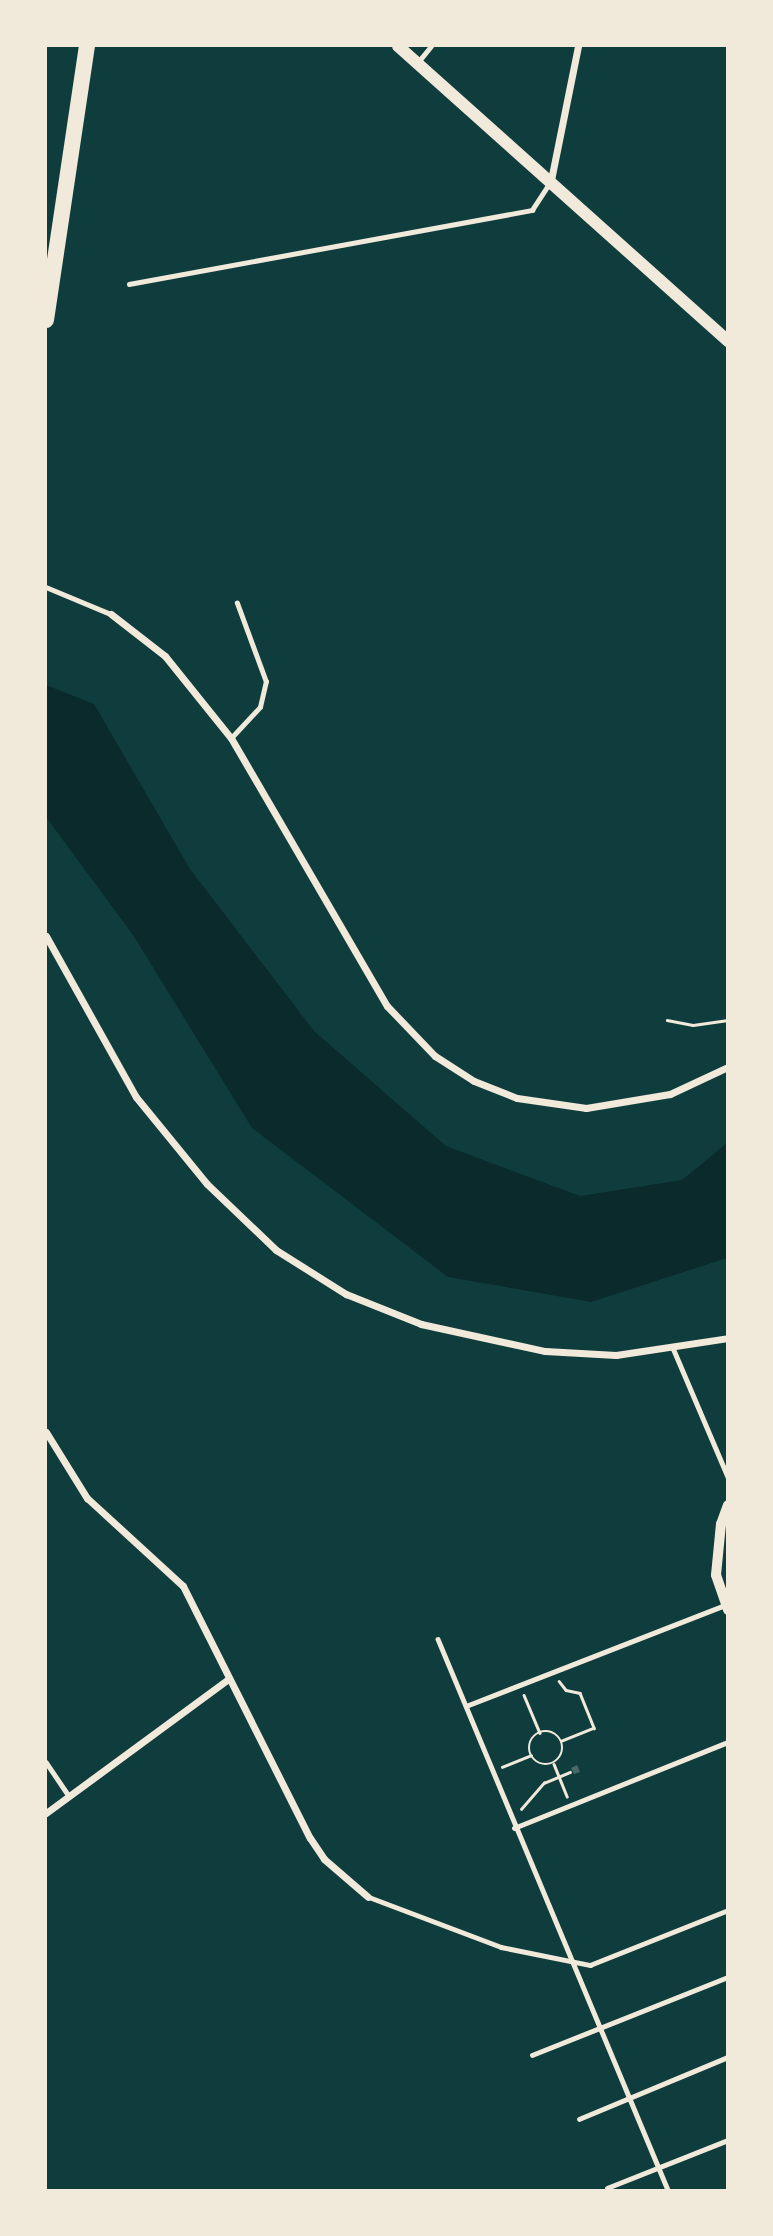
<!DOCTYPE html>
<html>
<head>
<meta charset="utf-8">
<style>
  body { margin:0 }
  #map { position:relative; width:773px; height:2236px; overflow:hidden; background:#0f3d3e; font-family:"Archivo Narrow",sans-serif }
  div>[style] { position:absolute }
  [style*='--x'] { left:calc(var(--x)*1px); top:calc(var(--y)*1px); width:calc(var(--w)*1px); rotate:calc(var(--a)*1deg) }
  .water>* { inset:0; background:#0a2a2b }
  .building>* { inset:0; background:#486865 }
  .path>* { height:2.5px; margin:-1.25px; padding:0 1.25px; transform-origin:1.25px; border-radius:1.25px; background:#f1e9da }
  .path>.ring { margin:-1.25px; padding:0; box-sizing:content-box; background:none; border:2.5px solid #f1e9da; border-radius:50% }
  .service>* { height:4.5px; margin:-2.25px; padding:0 2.25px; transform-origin:2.25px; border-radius:2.25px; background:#f1e9da }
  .minor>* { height:7px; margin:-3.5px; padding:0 3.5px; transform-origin:3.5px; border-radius:3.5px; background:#f1e9da }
  .tertiary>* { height:10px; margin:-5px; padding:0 5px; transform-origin:5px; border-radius:5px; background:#f1e9da }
  .secondary>* { height:12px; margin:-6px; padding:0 6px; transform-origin:6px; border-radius:6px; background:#f1e9da }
  .motorway>* { height:16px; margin:-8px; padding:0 8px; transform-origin:8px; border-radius:8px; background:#f1e9da }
  span { translate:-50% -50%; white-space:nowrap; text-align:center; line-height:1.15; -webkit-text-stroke:7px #f1e9da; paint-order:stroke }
  .frame { position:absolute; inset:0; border:47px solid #f1e9da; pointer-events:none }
</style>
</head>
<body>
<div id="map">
  <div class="water">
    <div style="clip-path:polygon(46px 685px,94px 704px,190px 869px,314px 1031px,446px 1146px,580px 1196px,682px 1180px,727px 1143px,727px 1258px,591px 1302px,448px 1277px,252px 1128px,133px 935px,46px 817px)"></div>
  </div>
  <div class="building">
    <div style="clip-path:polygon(577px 1765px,580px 1772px,574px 1774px,571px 1768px)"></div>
  </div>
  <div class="path">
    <div style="--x:667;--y:1020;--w:26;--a:11"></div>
    <div style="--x:693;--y:1025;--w:35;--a:-8"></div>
    <div style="--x:559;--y:1681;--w:11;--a:52"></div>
    <div style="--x:566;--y:1690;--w:14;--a:12"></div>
    <div style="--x:580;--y:1693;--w:38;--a:68"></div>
    <div style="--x:594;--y:1728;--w:35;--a:158"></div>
    <div style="--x:524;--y:1695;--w:41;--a:67.2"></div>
    <div class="ring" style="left:529px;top:1731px;width:31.5px;height:31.5px"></div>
    <div style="--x:554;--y:1764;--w:35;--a:68"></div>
    <div style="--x:502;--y:1767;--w:31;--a:-22"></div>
    <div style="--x:521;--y:1809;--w:35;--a:-49"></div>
    <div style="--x:544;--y:1783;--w:28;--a:-23"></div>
  </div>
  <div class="service">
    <div style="--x:419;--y:61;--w:19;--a:-51"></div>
    <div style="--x:129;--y:284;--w:410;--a:-10.4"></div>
    <div style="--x:532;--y:210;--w:30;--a:-57"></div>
    <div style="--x:46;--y:587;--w:70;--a:22.6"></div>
    <div style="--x:231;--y:738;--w:42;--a:-46.9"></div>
    <div style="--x:260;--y:707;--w:26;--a:-77"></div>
    <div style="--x:266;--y:682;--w:84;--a:-110.2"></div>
    <div style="--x:673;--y:1348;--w:140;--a:66.9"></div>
    <div style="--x:438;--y:1639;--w:597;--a:67.34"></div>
    <div style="--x:466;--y:1706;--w:278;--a:-21.3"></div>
    <div style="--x:46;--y:1762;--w:41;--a:55.9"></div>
    <div style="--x:514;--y:1828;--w:231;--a:-21.9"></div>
    <div style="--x:369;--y:1897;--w:141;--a:20.7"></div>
    <div style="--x:501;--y:1947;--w:91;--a:11.4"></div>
    <div style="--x:590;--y:1965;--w:149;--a:-21.7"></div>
    <div style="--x:532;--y:2055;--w:211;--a:-21.7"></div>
    <div style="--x:579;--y:2119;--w:161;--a:-22.6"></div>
    <div style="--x:607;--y:2188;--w:130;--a:-21.6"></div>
  </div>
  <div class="minor">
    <div style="--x:551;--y:180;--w:137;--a:-78.6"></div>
    <div style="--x:111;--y:614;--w:68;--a:37.9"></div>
    <div style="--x:165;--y:656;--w:105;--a:51.2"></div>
    <div style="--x:231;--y:738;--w:310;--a:59.8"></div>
    <div style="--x:387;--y:1006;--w:69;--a:46.2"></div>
    <div style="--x:435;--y:1056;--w:46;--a:32.7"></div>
    <div style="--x:474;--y:1081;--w:46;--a:21.6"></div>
    <div style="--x:517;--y:1098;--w:70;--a:8.2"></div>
    <div style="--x:586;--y:1108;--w:85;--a:-9.5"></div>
    <div style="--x:670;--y:1094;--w:64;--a:-25"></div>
    <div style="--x:46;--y:936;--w:184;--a:60.8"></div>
    <div style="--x:136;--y:1097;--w:112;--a:50.8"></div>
    <div style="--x:207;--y:1184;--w:95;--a:43.7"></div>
    <div style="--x:276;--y:1250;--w:83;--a:32.2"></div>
    <div style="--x:346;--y:1294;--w:81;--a:21.8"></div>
    <div style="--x:421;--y:1324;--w:127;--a:12.3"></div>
    <div style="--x:545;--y:1351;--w:71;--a:3.2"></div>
    <div style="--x:616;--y:1355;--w:113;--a:-8.6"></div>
    <div style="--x:46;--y:1432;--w:78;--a:58.2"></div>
    <div style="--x:87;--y:1498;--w:130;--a:42.5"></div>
    <div style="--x:183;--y:1586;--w:282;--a:63.3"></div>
    <div style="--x:310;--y:1838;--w:25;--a:56"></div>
    <div style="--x:324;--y:1859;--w:58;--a:40.8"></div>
    <div style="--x:46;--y:1813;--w:225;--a:-36.3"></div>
  </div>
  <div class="tertiary">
    <div style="--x:728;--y:1505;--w:20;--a:110"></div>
    <div style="--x:721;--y:1524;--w:51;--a:95.6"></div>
    <div style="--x:716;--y:1575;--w:37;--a:71"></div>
  </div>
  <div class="secondary">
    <div style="--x:398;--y:46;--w:443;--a:41.8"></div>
  </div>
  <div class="motorway">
    <div style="--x:46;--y:320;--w:277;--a:-81.5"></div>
  </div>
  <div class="frame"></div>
</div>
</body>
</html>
